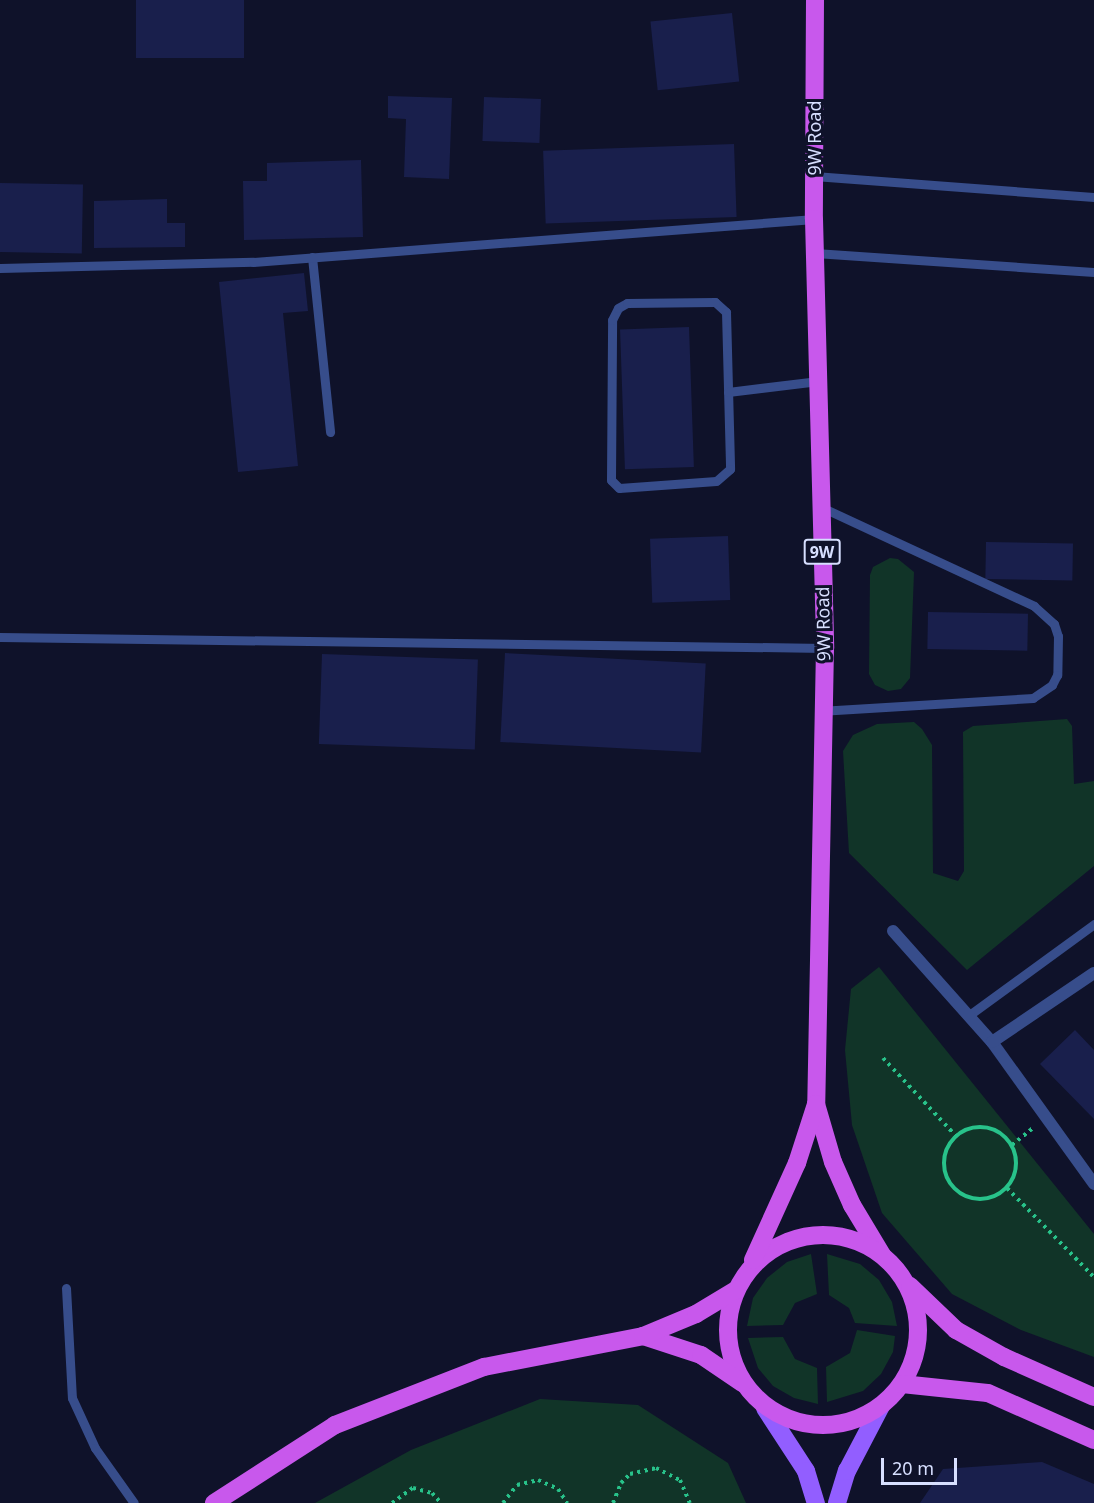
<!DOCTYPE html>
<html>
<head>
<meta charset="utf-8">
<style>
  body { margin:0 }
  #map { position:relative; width:1094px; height:1503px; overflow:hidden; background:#0f122a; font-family:"Noto Sans",sans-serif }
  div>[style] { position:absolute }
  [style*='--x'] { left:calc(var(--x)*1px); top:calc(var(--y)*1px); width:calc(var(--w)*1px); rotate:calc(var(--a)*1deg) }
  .green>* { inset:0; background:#113428 }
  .building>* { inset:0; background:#191f4c; transform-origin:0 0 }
  .path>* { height:4px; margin-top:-2px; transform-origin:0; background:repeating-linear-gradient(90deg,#28c28a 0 3px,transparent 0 7.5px) }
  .path>.ring { margin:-2px; padding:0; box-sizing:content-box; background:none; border:4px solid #28c28a; border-radius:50% }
  .service>* { height:9px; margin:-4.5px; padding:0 4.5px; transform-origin:4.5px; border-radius:4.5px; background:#374d8b }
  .minor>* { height:12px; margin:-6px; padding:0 6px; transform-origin:6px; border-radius:6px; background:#374d8b }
  .primary>* { height:18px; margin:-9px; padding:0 9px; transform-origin:9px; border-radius:9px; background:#925eff }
  .trunk>* { height:18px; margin:-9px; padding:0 9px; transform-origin:9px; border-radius:9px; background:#c858ec }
  .trunk>.ring { margin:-9px; padding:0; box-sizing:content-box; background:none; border:18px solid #c858ec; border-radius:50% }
  span { translate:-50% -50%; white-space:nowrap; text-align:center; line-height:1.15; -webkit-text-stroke:6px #0f122a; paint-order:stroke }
  .shield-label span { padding:2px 4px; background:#0f122a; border:2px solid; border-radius:4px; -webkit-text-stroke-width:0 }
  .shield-label { font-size:16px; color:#d7dfff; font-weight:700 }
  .street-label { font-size:18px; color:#d7dfff }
  .scale { position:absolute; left:881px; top:1458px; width:76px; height:27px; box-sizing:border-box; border:3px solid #d7dfff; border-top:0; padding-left:8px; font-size:18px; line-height:21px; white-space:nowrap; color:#d7dfff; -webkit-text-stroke:4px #0f122a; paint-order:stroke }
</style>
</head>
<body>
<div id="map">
  <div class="green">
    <div style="clip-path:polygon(890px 558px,898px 559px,914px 572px,910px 678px,901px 689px,888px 691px,875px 685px,869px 674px,870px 575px,873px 567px)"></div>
    <div style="clip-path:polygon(1067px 719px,1072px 726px,1074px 784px,1094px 781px,1094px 866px,967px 970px,849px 853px,843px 751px,853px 735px,877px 724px,914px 722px,922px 729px,932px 745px,933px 873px,958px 881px,964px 871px,963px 732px,973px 726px)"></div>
    <div style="clip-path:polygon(879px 967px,1094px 1234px,1094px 1357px,1021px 1330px,952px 1294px,882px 1213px,852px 1125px,845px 1050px,851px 989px)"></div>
    <div style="clip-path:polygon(811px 1254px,817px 1294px,795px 1303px,783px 1325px,747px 1326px,753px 1298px,767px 1278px,787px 1262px)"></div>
    <div style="clip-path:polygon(827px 1254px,860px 1264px,879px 1280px,892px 1302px,897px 1326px,855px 1323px,849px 1308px,829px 1295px)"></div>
    <div style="clip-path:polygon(857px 1330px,895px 1336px,893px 1352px,881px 1374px,863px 1391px,827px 1402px,826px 1367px,850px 1353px)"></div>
    <div style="clip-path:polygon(783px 1337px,795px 1359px,817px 1368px,818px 1404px,794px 1398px,773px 1386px,758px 1368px,748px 1338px)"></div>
    <div style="clip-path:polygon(540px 1399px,638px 1405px,728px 1463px,746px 1503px,315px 1503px,411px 1450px)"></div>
  </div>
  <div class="building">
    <div style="left:136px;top:0;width:108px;height:58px"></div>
    <div style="left:732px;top:13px;width:69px;height:82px;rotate:84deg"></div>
    <div style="clip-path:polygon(388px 96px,452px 98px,449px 179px,404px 177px,406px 119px,388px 118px)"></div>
    <div style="left:484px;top:97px;width:57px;height:44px;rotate:2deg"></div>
    <div style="left:734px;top:144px;width:73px;height:191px;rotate:88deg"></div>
    <div style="clip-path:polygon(361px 160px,363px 237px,244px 240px,243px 181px,267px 181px,267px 163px)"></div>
    <div style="left:0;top:183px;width:83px;height:69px;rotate:1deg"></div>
    <div style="clip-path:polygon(167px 199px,167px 223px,185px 223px,185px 247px,94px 248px,94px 201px)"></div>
    <div style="clip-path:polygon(304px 273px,308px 311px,283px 313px,298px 466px,238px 472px,219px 282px)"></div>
    <div style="left:689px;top:327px;width:140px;height:69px;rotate:88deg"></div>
    <div style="left:728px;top:536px;width:64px;height:78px;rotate:88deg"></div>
    <div style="left:986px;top:542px;width:87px;height:37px;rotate:1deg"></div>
    <div style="left:928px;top:612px;width:100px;height:37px;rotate:1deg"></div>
    <div style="left:505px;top:653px;width:201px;height:89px;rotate:3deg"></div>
    <div style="left:322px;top:654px;width:156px;height:90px;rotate:2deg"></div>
    <div style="clip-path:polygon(1075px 1030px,1094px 1050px,1094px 1119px,1040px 1064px)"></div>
    <div style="clip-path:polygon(1042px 1462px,1094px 1484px,1094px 1503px,920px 1503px,943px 1469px)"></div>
  </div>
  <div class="path">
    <div style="--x:883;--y:1058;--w:107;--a:46.9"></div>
    <div class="ring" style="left:944px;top:1127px;width:68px;height:68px"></div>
    <div style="--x:1012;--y:1145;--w:26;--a:-39"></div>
    <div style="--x:1007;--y:1188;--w:124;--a:45.7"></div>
    <div style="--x:392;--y:1503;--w:26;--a:-36"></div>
    <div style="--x:413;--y:1488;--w:20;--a:15"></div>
    <div style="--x:432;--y:1493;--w:13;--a:48"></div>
    <div style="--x:503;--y:1503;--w:23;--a:-52"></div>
    <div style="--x:517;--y:1485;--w:22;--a:-13"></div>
    <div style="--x:538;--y:1480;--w:22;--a:24"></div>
    <div style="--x:558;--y:1489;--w:17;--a:57"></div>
    <div style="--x:613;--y:1503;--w:22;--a:-68"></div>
    <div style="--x:621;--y:1483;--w:13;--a:-45"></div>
    <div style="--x:630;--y:1474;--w:27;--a:-13"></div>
    <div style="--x:656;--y:1468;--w:27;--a:27"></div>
    <div style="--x:680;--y:1480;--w:25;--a:67"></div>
  </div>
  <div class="service">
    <div style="--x:814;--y:176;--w:281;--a:4.3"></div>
    <div style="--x:815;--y:253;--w:280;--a:3.9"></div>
    <div style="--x:312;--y:257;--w:176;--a:84.1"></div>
    <div style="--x:0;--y:268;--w:253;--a:-1.4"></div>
    <div style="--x:253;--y:262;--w:563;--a:-4.38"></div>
    <div style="--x:715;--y:302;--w:15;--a:42"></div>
    <div style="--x:726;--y:312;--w:157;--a:88.5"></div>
    <div style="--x:730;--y:469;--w:18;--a:139"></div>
    <div style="--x:716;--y:481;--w:97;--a:175.9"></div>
    <div style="--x:619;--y:488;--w:11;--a:-135"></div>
    <div style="--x:611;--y:480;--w:160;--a:-89.6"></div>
    <div style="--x:612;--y:320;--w:13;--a:-63"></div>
    <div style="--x:618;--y:308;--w:10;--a:-29"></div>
    <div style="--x:627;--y:303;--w:88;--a:-0.7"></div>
    <div style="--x:728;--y:392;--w:91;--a:-7"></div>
    <div style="--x:821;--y:507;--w:235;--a:24.9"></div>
    <div style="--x:1034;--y:606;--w:27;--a:42"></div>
    <div style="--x:1054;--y:624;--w:13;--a:72"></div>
    <div style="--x:1058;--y:636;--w:39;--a:91"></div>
    <div style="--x:1057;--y:675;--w:11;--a:117"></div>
    <div style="--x:1052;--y:685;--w:23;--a:146"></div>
    <div style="--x:1033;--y:698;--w:210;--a:176.5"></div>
    <div style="--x:0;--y:637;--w:825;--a:0.76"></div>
    <div style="--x:968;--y:1016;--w:156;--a:-36.1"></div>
    <div style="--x:66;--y:1288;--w:110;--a:86.9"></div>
    <div style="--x:72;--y:1398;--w:55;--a:65.3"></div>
    <div style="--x:95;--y:1448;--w:67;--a:54.7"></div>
  </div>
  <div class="minor">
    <div style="--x:893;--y:931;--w:149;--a:48.3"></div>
    <div style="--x:992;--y:1042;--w:175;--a:54.3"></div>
    <div style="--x:992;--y:1042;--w:123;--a:-34.1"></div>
  </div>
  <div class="primary">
    <div style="--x:765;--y:1408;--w:75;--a:56.9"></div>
    <div style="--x:806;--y:1471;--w:34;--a:73"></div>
    <div style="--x:837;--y:1503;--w:34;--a:-73"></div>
    <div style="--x:847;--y:1471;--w:73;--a:-62.4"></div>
  </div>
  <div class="trunk">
    <div style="--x:815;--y:0;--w:219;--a:90.3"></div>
    <div style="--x:814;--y:219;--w:429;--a:88.5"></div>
    <div style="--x:825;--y:648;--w:456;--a:91.1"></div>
    <div style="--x:816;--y:1104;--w:60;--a:73.7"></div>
    <div style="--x:833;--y:1162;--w:47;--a:66.2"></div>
    <div style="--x:852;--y:1205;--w:58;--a:59"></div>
    <div class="ring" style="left:728px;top:1235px;width:172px;height:172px"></div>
    <div style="--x:753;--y:1260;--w:107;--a:-65.6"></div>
    <div style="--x:797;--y:1163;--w:62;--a:-72.1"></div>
    <div style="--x:910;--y:1286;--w:64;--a:43.7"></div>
    <div style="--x:956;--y:1330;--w:55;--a:29.4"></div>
    <div style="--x:1004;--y:1357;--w:98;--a:24"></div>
    <div style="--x:643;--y:1336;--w:61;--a:18.1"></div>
    <div style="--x:701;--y:1355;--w:50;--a:34.3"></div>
    <div style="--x:902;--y:1384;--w:86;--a:6"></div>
    <div style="--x:988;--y:1393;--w:116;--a:23.9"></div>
    <div style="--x:214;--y:1503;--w:144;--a:-32.8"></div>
    <div style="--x:335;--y:1425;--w:160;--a:-21.3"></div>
    <div style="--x:484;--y:1367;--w:162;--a:-11"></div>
    <div style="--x:643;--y:1336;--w:57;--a:-22.5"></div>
    <div style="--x:696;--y:1314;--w:47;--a:-31"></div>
  </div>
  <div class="shield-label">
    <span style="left:822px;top:552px">9W</span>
  </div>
  <div class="street-label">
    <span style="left:814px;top:138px;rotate:-90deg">9W Road</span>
    <span style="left:823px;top:624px;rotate:-91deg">9W Road</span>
  </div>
  <div class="scale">20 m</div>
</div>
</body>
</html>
